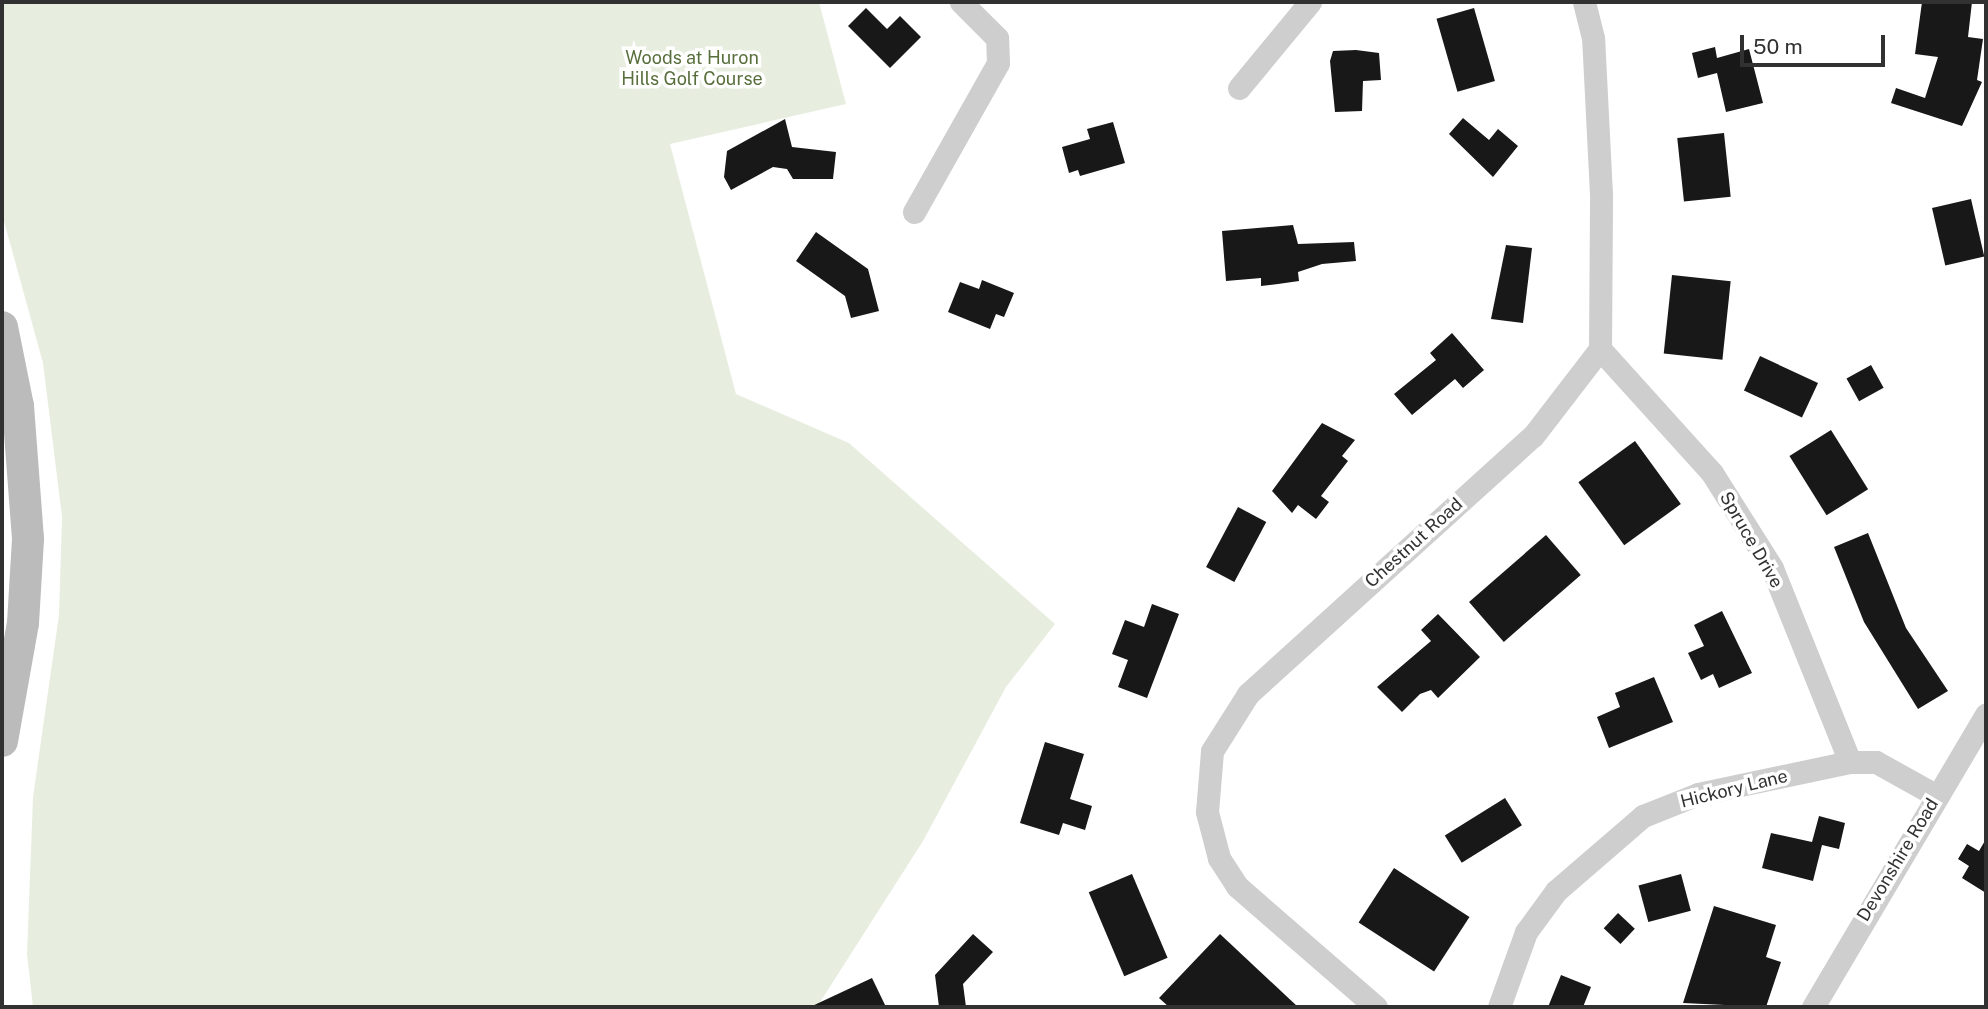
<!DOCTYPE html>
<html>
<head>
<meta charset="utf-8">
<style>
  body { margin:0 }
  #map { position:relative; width:1988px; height:1009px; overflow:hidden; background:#fff; font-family:"Public Sans",sans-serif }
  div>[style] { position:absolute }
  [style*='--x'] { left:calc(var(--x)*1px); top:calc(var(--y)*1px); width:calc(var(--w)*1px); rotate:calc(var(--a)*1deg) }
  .green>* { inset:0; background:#e8eedf }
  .building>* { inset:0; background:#181818; transform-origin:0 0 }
  .street>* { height:23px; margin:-11.5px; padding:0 11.5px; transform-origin:11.5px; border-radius:11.5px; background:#cecece }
  .secondary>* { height:32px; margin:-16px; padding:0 16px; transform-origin:16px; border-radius:16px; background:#bbb }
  span { translate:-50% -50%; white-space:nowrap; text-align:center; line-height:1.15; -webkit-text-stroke:7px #fff; paint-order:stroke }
  .park-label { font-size:18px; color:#586f3c }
  .street-label { font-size:18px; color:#313131 }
  .frame { position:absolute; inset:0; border:4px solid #313131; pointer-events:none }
  .scale { position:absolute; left:1740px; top:35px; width:145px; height:32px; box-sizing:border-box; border:4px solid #313131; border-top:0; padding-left:9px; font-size:21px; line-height:24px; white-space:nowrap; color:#313131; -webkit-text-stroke:5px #fff; paint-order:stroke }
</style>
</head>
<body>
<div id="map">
  <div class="green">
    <div style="clip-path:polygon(2px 2px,819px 2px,846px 104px,670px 144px,736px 394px,849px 443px,1055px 624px,1006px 687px,923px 841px,817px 1007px,33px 1007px,27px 954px,33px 797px,59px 615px,62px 517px,43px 363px,2px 214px)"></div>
  </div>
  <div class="building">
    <div style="clip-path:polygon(1922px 2px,1972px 2px,1968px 37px,1983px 39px,1977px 80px,1982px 82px,1962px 126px,1891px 103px,1896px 88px,1925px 98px,1938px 57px,1915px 54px)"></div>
    <div style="clip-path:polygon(866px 8px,887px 29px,900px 16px,921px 37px,890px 68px,848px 26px)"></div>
    <div style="left:1474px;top:8px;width:76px;height:39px;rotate:74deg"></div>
    <div style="clip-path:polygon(1715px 47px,1717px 58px,1749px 49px,1763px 103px,1726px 112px,1717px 73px,1698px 78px,1692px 53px)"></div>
    <div style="clip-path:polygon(1356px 50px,1379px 53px,1381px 80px,1363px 81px,1362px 111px,1335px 112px,1330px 61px,1333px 51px)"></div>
    <div style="clip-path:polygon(1463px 118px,1489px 140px,1498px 129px,1518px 146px,1493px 177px,1449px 134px)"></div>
    <div style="clip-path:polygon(785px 119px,792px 147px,836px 152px,833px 179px,793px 179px,787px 169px,773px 167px,731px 190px,724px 177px,727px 151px)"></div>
    <div style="clip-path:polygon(1113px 122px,1125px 163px,1080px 176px,1078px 170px,1069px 173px,1062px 147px,1090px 139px,1087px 129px)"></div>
    <div style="left:1724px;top:133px;width:64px;height:47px;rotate:84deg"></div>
    <div style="left:1971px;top:199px;width:59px;height:40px;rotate:77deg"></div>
    <div style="clip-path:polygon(1293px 225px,1298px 244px,1354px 242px,1356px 261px,1322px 264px,1298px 272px,1299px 281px,1278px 284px,1261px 286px,1261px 278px,1226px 281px,1222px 231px)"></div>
    <div style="clip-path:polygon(816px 232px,868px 269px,879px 311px,851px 318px,845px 296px,796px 261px)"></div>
    <div style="clip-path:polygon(1506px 245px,1532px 248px,1523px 323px,1491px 319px)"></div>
    <div style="left:1672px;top:275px;width:59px;height:79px;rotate:6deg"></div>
    <div style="clip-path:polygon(982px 280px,1014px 293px,1004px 317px,996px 314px,990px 329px,948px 312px,960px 282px,979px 289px)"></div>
    <div style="clip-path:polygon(1452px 333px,1484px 370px,1463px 388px,1455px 379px,1412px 415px,1394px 394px,1436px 360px,1430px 353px)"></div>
    <div style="left:1760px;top:356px;width:64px;height:38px;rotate:25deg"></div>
    <div style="left:1871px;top:365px;width:26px;height:28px;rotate:61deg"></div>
    <div style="clip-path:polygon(1322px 423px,1355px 440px,1342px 456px,1348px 461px,1321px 496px,1329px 502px,1316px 519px,1298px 505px,1292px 513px,1272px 491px)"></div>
    <div style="left:1831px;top:430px;width:70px;height:49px;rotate:58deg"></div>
    <div style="left:1635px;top:441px;width:78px;height:70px;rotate:54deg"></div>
    <div style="left:1238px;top:507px;width:32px;height:68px;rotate:28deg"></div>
    <div style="clip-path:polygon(1868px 533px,1906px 628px,1948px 691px,1918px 709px,1864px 622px,1834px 547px)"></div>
    <div style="left:1546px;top:535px;width:53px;height:102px;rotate:49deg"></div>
    <div style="clip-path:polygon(1152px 604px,1179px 614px,1147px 698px,1118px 687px,1128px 660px,1112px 654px,1125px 620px,1144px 627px)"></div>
    <div style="clip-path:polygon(1722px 611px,1752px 673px,1719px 688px,1713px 674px,1701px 680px,1688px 653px,1704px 646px,1694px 625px)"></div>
    <div style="clip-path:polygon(1438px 614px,1480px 657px,1438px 698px,1431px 690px,1420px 694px,1402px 712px,1377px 687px,1431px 641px,1421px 630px)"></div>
    <div style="clip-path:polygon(1654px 677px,1673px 722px,1609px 748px,1597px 717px,1620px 707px,1615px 693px)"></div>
    <div style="clip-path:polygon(1045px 742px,1084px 754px,1070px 799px,1092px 806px,1085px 830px,1063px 823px,1059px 835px,1020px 823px)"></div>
    <div style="left:1505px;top:798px;width:32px;height:71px;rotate:58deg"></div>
    <div style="clip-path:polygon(1819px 816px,1845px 823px,1839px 849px,1822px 845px,1813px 881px,1762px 868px,1771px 833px,1812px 842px)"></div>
    <div style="clip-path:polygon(1986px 839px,1986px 893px,1962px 878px,1969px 866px,1958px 859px,1967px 844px,1979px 851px)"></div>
    <div style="left:1394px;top:868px;width:90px;height:65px;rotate:33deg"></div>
    <div style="left:1132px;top:874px;width:91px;height:47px;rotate:67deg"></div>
    <div style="left:1681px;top:874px;width:38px;height:44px;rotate:75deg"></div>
    <div style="clip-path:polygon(1714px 906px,1776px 925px,1766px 957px,1781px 962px,1766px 1007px,1683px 1003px)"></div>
    <div style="left:1618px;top:913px;width:23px;height:21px;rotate:43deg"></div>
    <div style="clip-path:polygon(973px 934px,993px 952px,963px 984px,966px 1007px,939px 1007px,935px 975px)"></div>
    <div style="clip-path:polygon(1220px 934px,1298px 1007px,1169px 1007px,1159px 998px)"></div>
    <div style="clip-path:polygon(1561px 975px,1591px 987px,1583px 1007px,1548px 1007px)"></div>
    <div style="clip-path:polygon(872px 978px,886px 1007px,810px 1007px)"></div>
  </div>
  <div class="street">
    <div style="--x:1239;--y:88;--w:112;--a:-50.5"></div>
    <div style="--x:914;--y:212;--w:171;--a:-60.6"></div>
    <div style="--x:998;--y:63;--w:25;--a:-92"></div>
    <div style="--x:997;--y:38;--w:51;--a:-135"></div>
    <div style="--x:1600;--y:349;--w:167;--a:47.9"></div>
    <div style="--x:1712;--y:473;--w:112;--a:57.7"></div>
    <div style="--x:1772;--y:568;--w:209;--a:68.1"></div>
    <div style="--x:1376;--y:1007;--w:184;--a:-139"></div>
    <div style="--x:1237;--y:886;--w:33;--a:-123"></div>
    <div style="--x:1219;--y:858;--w:48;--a:-104.6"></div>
    <div style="--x:1207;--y:812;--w:61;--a:-85.3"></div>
    <div style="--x:1212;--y:751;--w:67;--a:-57.7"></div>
    <div style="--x:1248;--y:694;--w:384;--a:-42.2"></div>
    <div style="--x:1533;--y:436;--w:110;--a:-52.4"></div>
    <div style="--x:1600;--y:349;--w:155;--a:-89.6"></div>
    <div style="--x:1601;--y:194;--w:156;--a:-92.9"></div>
    <div style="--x:1593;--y:38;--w:37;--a:-104"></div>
    <div style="--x:1499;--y:1007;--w:80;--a:-70.2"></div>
    <div style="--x:1526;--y:932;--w:51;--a:-53.8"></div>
    <div style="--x:1556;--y:891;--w:115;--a:-40.8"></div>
    <div style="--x:1643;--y:816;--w:59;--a:-21.8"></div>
    <div style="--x:1698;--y:794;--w:155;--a:-11.9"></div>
    <div style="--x:1850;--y:762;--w:26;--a:0"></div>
    <div style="--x:1876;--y:762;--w:70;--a:29.1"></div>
    <div style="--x:1813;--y:1007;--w:340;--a:-59.4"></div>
  </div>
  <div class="secondary">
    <div style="--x:2;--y:327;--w:81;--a:78.6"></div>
    <div style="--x:18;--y:406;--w:133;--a:85.7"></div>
    <div style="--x:28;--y:539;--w:84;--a:93.4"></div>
    <div style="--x:23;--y:623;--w:120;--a:100.1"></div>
  </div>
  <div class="park-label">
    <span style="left:692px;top:69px">Woods at Huron<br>Hills Golf Course</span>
  </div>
  <div class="street-label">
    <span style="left:1751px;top:540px;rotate:60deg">Spruce Drive</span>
    <span style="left:1414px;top:543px;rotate:-42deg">Chestnut Road</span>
    <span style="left:1734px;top:789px;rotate:-14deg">Hickory Lane</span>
    <span style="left:1898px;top:860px;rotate:-59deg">Devonshire Road</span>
  </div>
  <div class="frame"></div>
  <div class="scale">50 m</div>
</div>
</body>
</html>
